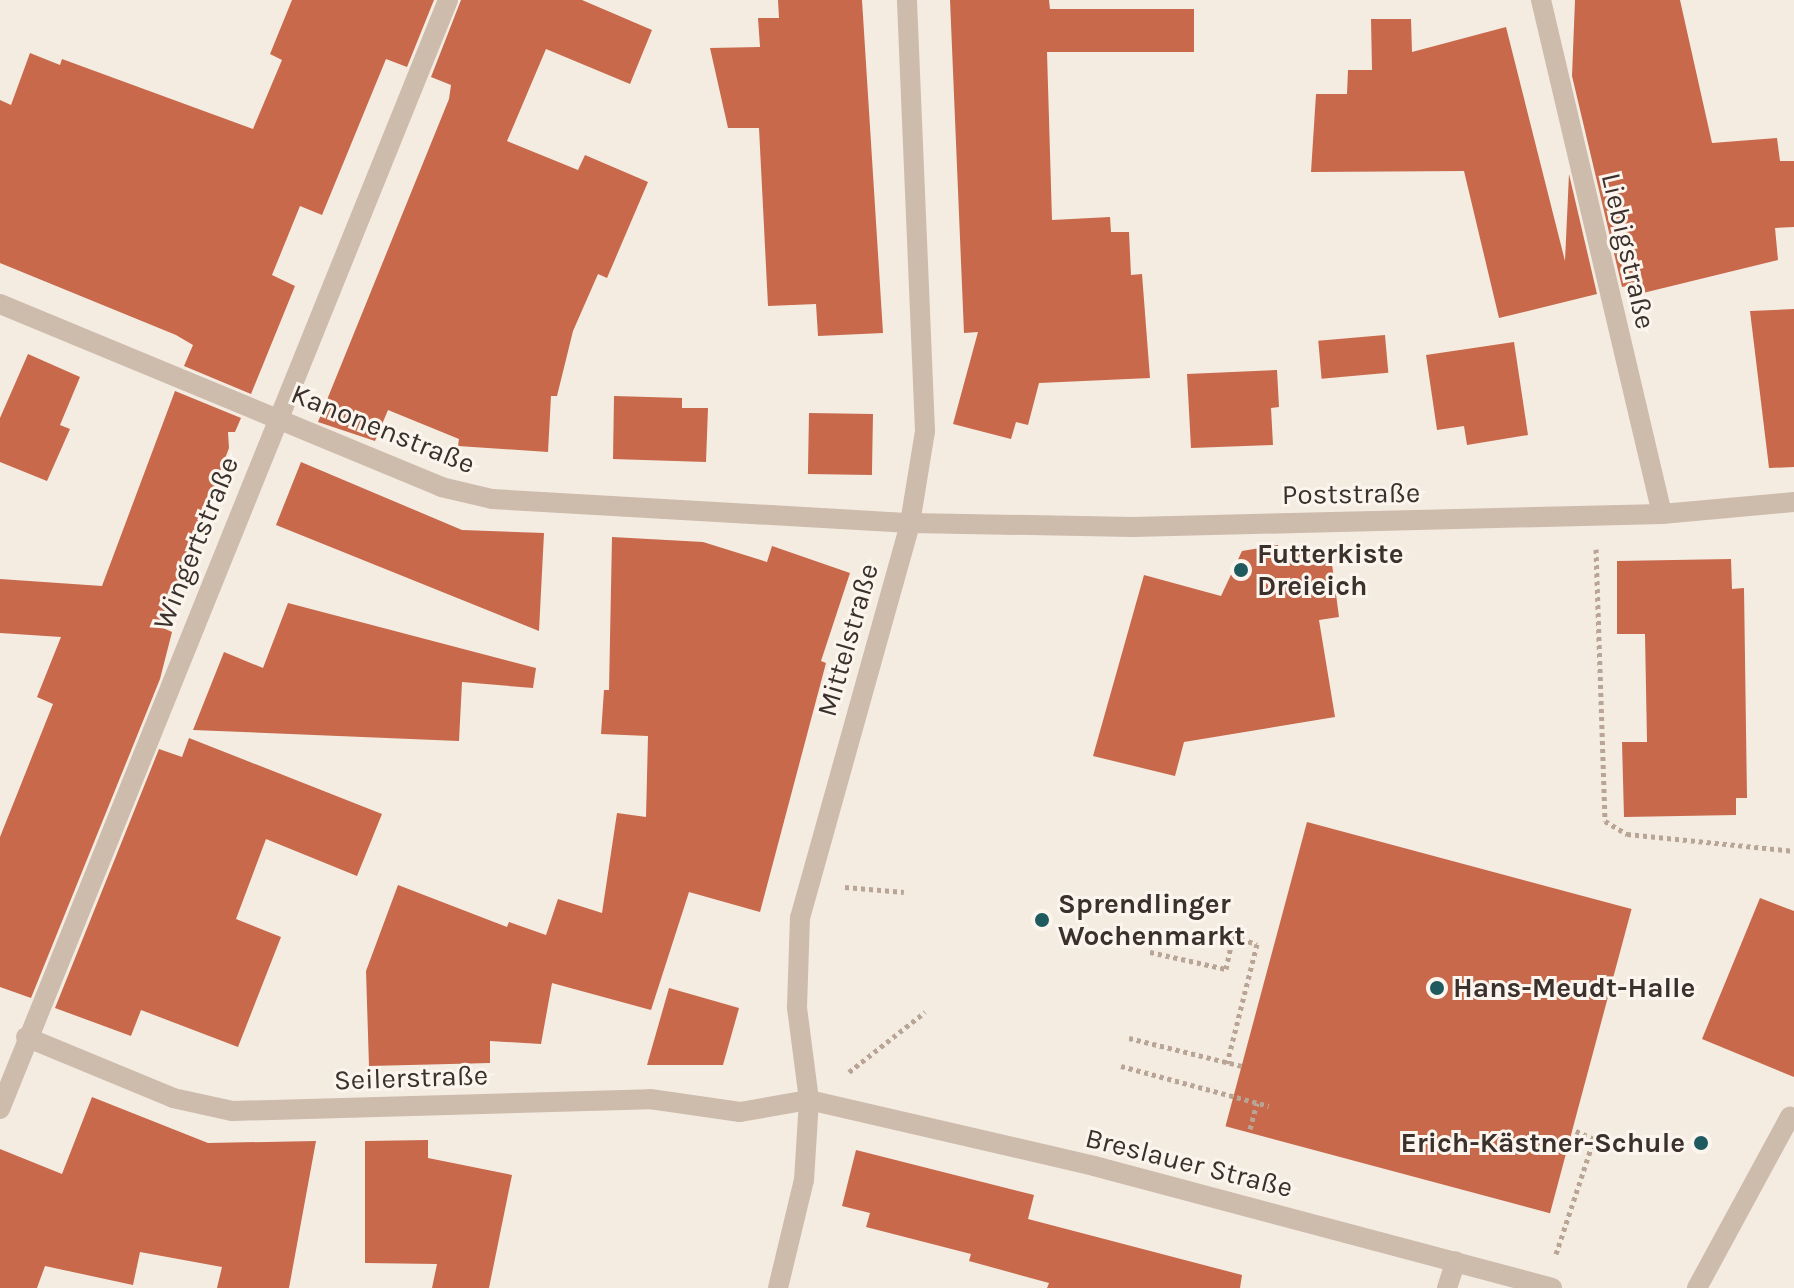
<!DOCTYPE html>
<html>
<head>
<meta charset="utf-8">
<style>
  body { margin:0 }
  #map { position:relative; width:1794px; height:1288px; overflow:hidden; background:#f4ebe1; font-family:Karla,sans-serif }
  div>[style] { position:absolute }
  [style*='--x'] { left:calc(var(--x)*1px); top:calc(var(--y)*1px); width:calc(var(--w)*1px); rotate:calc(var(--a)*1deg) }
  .building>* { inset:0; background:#c8694b; transform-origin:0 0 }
  .path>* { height:5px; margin-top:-2.5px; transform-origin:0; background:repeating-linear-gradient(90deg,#b9a596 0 4px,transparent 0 8px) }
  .minor>* { height:20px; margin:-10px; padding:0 10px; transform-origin:10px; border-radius:10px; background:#cdbbac }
  .dots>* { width:22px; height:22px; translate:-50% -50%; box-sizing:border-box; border:4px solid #fbf5ee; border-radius:50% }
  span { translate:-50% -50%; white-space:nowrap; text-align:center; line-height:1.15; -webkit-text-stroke:6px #fbf5ee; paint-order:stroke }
  .street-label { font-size:28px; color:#3b302b }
  .poi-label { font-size:28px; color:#3b302b; font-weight:700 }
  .left { translate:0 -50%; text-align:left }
  .right { translate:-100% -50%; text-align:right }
</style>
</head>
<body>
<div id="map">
  <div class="building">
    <div style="clip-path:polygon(292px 0,434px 0,407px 67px,386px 59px,322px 215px,300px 206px,272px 275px,295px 286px,251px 394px,184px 366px,193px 345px,176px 335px,0 263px,0 100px,11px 105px,30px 53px,60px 65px,62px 59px,253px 129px,282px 60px,270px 54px)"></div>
    <div style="clip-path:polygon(461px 0,582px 0,652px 30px,630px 84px,546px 49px,507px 141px,578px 170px,585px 155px,648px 182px,607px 278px,598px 274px,573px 331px,557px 396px,551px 396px,548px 452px,458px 446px,459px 439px,388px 410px,375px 441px,318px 422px,449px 99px,451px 85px,431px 77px)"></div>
    <div style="clip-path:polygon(778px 0,862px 0,883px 333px,818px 336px,816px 304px,768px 306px,759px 128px,728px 128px,710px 48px,760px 47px,758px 18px,779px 18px)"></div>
    <div style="clip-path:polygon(950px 0,1049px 0,1050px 9px,1194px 9px,1194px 52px,1047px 52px,1052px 220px,1110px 217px,1111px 232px,1129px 232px,1131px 275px,1142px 274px,1150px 378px,1039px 383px,1028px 425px,1016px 422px,1011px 439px,953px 424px,978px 332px,964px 333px)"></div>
    <div style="clip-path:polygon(1575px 0,1680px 0,1712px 143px,1777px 138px,1780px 161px,1794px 161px,1794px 227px,1775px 228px,1778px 260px,1643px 293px,1641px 283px,1622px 287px,1572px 76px)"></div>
    <div style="clip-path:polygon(1371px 19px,1411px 19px,1412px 52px,1506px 27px,1565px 261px,1569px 174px,1597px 294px,1499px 318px,1464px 171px,1311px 172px,1316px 94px,1347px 94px,1348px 70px,1372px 70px)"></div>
    <div style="clip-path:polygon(1794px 309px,1794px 467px,1769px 468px,1750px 311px)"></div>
    <div style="left:1385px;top:335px;width:38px;height:67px;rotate:85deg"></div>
    <div style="clip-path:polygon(1514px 342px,1528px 435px,1467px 445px,1464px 426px,1437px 430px,1426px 355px)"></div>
    <div style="clip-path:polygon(28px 354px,80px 377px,60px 425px,70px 429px,47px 481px,0 462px,0 418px)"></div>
    <div style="clip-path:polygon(1277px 370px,1279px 407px,1271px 408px,1273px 445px,1191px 448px,1187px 374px)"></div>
    <div style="clip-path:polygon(175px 391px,241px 418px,235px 432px,228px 432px,229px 448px,161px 627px,172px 632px,160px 679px,31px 998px,0 987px,0 837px,53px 704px,37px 697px,61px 637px,0 633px,0 579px,102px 586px)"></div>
    <div style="clip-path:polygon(614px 396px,682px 398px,682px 408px,708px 408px,706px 462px,613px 459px)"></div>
    <div style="left:809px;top:413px;width:64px;height:61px;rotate:1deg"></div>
    <div style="clip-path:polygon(301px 462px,462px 530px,544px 533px,539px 631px,276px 525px)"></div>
    <div style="clip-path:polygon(612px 537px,703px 542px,767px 562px,772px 546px,850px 573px,821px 661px,826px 663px,760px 912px,689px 892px,651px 1010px,552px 983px,541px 1044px,490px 1041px,490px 1063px,369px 1066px,366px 971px,398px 885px,507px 927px,509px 922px,546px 935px,558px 899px,602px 913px,617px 813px,646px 817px,648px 736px,601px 734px,604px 690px,609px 690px)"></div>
    <div style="clip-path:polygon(1278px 545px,1279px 555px,1330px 549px,1339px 617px,1319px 620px,1335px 717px,1184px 742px,1175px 776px,1093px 756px,1144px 575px,1221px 596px,1242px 551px)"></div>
    <div style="clip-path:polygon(1731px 559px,1732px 589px,1744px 588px,1747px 798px,1736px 798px,1736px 815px,1624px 817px,1622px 742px,1647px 742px,1645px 634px,1617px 634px,1617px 561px)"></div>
    <div style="clip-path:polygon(288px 603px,536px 668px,533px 688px,462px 682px,459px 741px,193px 730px,224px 652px,263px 668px)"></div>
    <div style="clip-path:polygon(189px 738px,382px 814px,357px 876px,266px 839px,236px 919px,281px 937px,238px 1047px,141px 1010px,131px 1036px,55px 1008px,159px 749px,182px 757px)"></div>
    <div style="left:1307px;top:822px;width:336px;height:315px;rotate:15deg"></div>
    <div style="clip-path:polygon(1760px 898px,1794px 911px,1794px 1077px,1702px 1039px)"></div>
    <div style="clip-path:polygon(669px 988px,739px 1008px,723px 1065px,647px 1065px)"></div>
    <div style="clip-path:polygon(92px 1097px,208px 1143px,316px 1141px,289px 1288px,217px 1288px,222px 1267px,140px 1252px,133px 1285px,45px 1266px,37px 1288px,0 1288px,0 1149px,62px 1174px)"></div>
    <div style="clip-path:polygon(428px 1140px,428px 1158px,512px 1175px,489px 1288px,432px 1288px,437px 1264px,365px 1263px,365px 1141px)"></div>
    <div style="clip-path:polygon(856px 1150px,1034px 1195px,1028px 1219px,1242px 1275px,1240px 1288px,1047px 1288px,1049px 1283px,969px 1261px,971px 1254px,866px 1227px,870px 1213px,842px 1206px)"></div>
  </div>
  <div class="path">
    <div style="--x:1596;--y:549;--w:272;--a:88.1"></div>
    <div style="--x:1605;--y:821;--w:26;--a:31"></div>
    <div style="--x:1627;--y:834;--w:168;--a:5.8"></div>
    <div style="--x:845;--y:887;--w:59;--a:4.8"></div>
    <div style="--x:1150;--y:952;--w:78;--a:12.6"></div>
    <div style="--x:1226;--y:969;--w:33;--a:-78"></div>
    <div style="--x:1233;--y:937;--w:25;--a:16"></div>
    <div style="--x:1257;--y:944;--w:123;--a:104.1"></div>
    <div style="--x:1129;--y:1038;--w:116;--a:13.9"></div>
    <div style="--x:1121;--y:1066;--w:153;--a:15.1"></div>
    <div style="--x:849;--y:1072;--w:97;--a:-38.3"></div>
    <div style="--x:1250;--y:1129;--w:27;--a:-75"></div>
    <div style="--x:1556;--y:1254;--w:121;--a:-71.7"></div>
    <div style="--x:1594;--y:1139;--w:20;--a:-156"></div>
  </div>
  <div class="minor">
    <div style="--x:1541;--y:0;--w:528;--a:76.75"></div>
    <div style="--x:0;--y:304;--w:477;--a:22.5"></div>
    <div style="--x:441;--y:487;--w:52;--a:13.2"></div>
    <div style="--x:492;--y:499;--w:419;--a:3.3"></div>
    <div style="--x:910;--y:523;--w:223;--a:1"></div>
    <div style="--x:1133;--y:527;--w:529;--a:-1.41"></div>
    <div style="--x:1662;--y:514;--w:133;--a:-5.2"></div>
    <div style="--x:26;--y:1037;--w:159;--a:22.5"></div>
    <div style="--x:173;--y:1098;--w:60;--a:12.4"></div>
    <div style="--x:232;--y:1111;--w:418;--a:-1.6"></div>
    <div style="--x:650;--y:1099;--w:91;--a:8.2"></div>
    <div style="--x:740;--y:1112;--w:70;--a:-9.9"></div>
    <div style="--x:809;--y:1100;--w:293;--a:13"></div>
    <div style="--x:1094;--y:1166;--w:474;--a:14.9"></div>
    <div style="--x:0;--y:1109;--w:1196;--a:-68"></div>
    <div style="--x:778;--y:1288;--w:111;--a:-76.5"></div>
    <div style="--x:804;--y:1180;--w:80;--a:-86.4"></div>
    <div style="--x:809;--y:1100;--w:94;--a:-97.4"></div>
    <div style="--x:797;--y:1007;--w:89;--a:-88.1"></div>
    <div style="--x:800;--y:918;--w:410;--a:-74.4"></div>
    <div style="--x:910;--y:523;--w:93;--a:-80.7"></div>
    <div style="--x:925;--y:431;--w:431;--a:-92.4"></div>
    <div style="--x:1447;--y:1288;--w:28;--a:-72"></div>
    <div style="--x:1697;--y:1288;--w:195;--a:-61.5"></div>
  </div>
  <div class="dots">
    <div style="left:1241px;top:570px;background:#1f5a5e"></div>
    <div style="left:1042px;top:920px;background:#1f5a5e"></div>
    <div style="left:1437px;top:988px;background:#1f5a5e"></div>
    <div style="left:1701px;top:1143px;background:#1f5a5e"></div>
  </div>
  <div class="street-label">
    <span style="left:1628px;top:251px;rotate:77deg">Liebigstraße</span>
    <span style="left:383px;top:429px;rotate:22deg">Kanonenstraße</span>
    <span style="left:1351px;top:494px;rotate:-1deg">Poststraße</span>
    <span style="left:196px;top:543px;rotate:-68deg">Wingertstraße</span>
    <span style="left:848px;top:640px;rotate:-74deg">Mittelstraße</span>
    <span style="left:411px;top:1078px;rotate:-2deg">Seilerstraße</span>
    <span style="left:1189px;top:1163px;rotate:14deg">Breslauer Straße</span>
  </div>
  <div class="poi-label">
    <span class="left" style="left:1257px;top:570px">Futterkiste<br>Dreieich</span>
    <span class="left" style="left:1058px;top:920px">Sprendlinger<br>Wochenmarkt</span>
    <span class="left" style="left:1453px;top:988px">Hans-Meudt-Halle</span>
    <span class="right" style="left:1685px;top:1143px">Erich-Kästner-Schule</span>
  </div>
</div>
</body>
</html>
